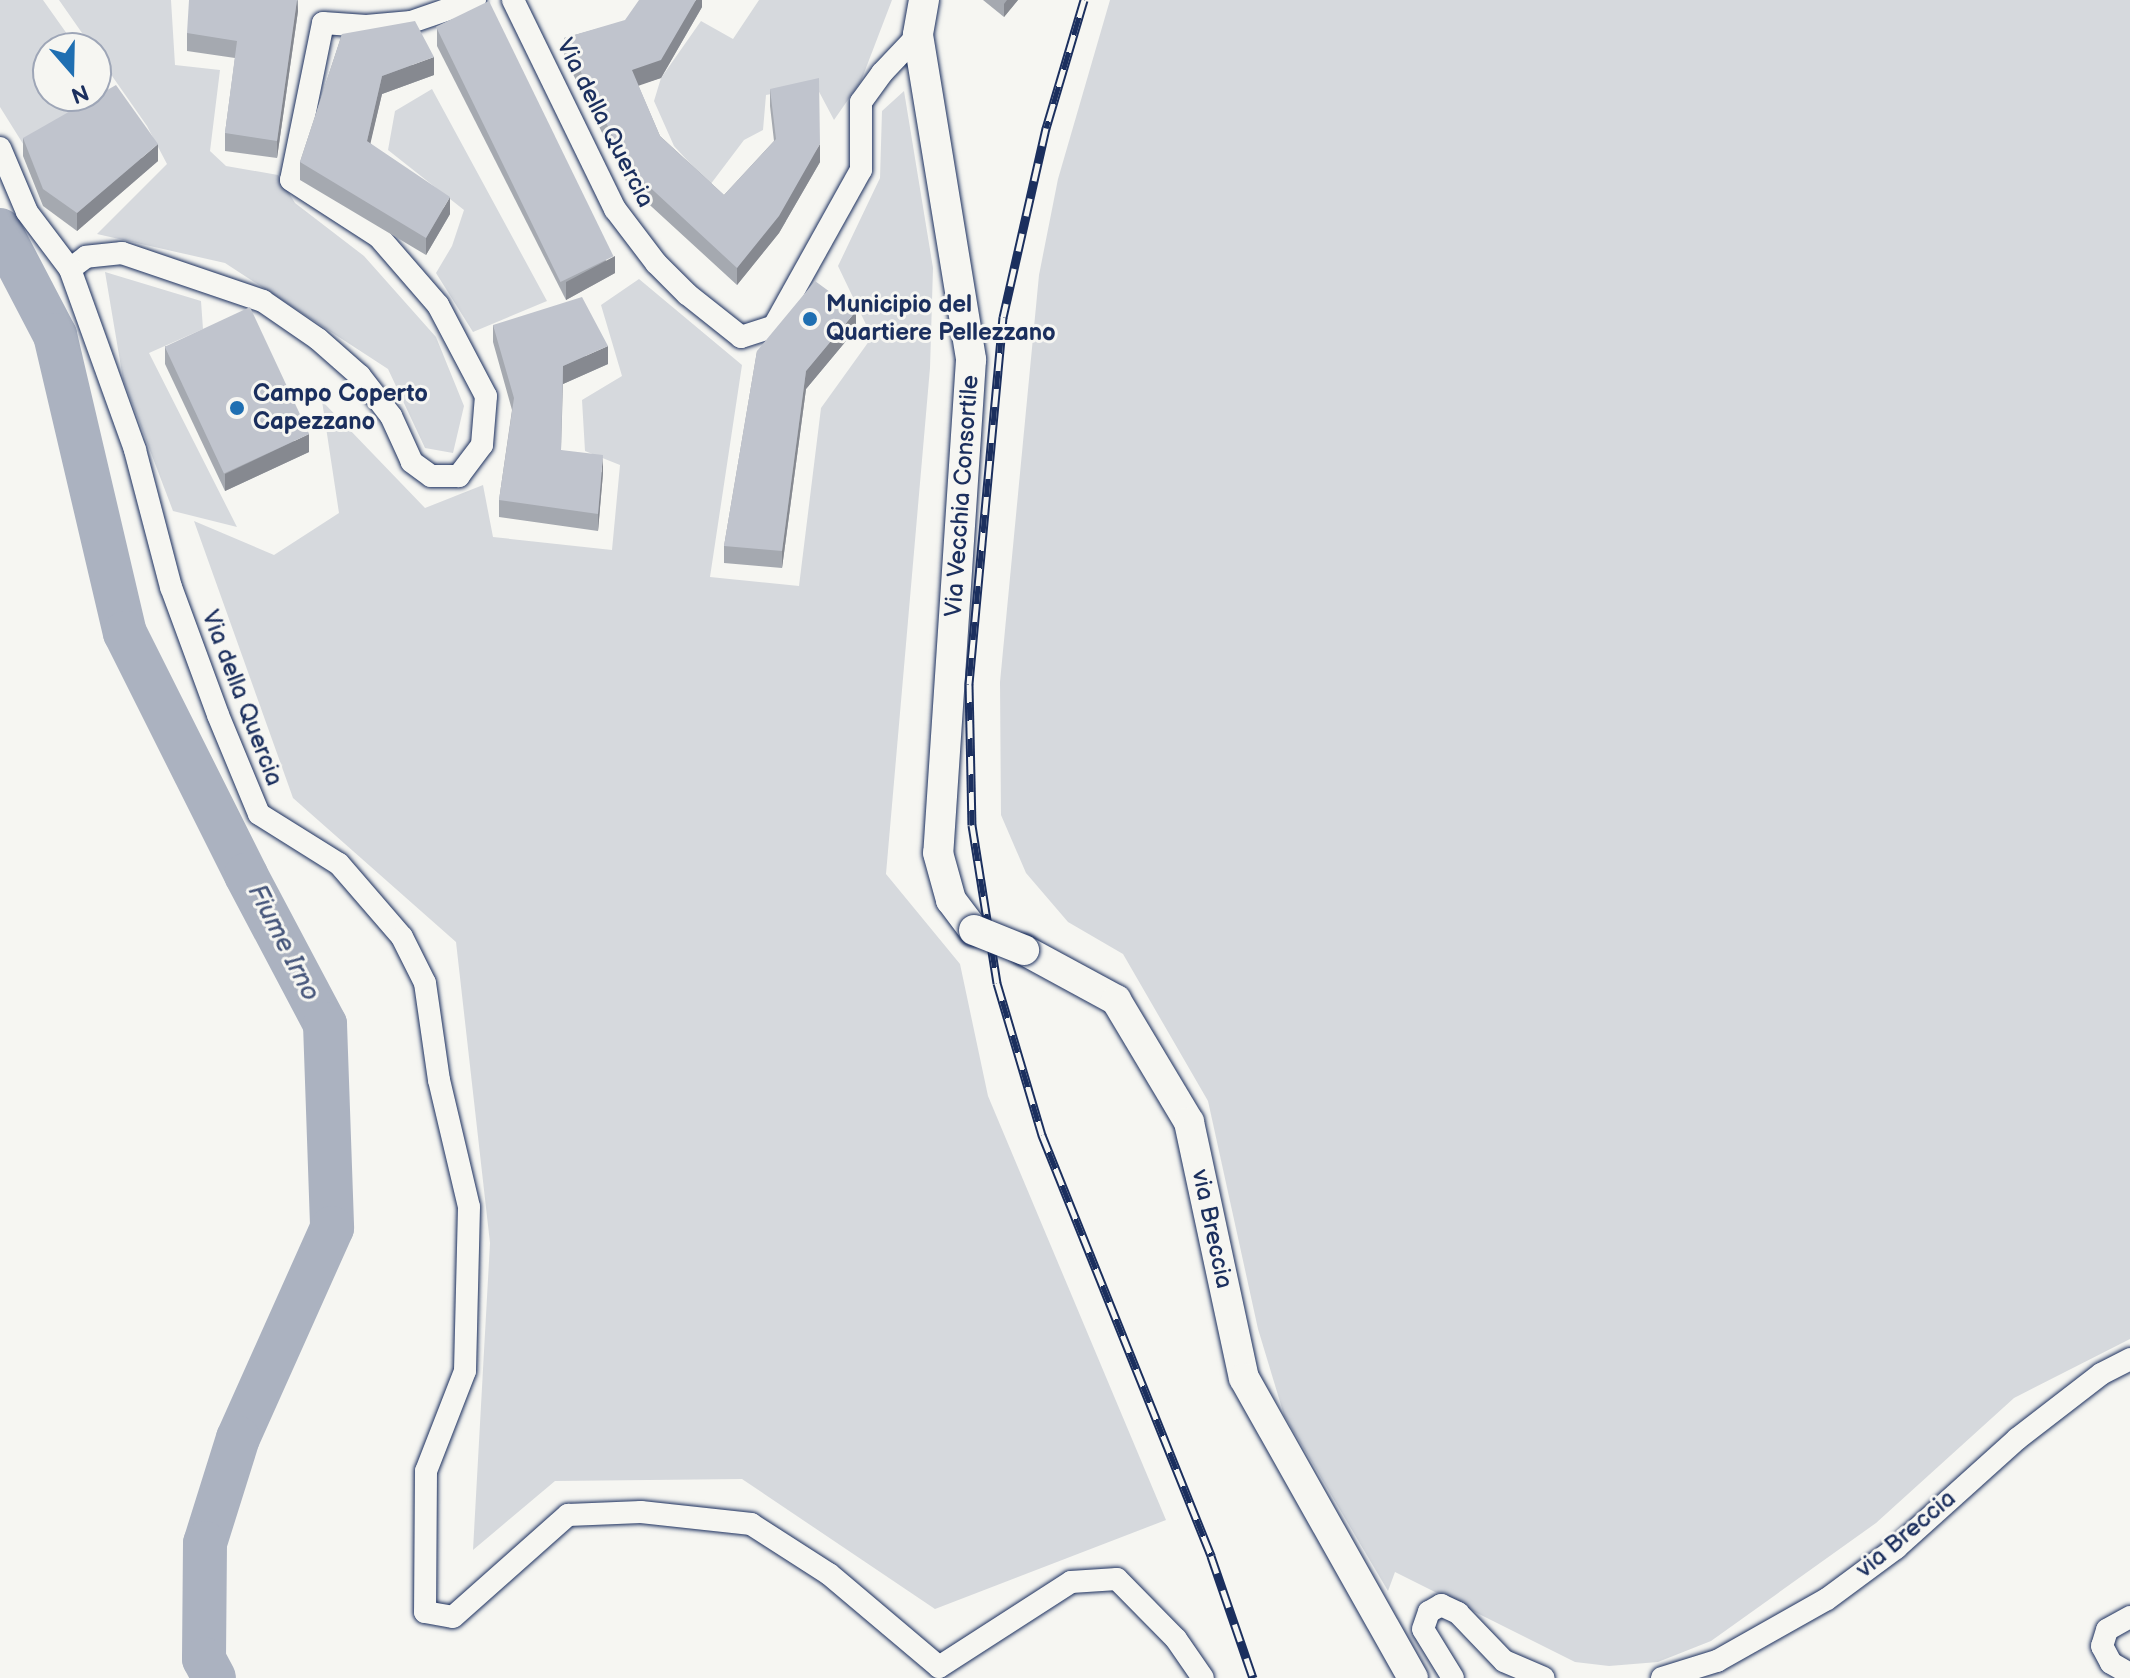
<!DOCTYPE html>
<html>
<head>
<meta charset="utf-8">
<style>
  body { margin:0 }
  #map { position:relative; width:2130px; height:1678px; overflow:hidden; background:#f6f6f2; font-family:"Balsamiq Sans",sans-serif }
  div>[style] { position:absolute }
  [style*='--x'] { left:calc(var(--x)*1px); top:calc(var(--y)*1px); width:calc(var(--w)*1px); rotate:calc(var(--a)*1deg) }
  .green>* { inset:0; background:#d6d9dd }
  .river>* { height:44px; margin:-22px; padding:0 22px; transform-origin:22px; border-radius:22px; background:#abb2c0 }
  .roads { filter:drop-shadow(0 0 2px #1b2f5e) drop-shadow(0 0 2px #1b2f5e) }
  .street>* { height:22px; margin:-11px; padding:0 11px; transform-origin:11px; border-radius:11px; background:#f6f6f2 }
  .secondary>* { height:30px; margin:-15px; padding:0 15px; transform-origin:15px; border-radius:15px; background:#f6f6f2 }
  .rail>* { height:9px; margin-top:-4.5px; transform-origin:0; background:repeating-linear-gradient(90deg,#f6f6f2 0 18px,#1b2f5e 0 36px); box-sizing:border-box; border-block:2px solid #1b2f5e }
  .bridges { filter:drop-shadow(0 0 2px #1b2f5e) drop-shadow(0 0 2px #1b2f5e) }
  .secondary-bridge>* { height:30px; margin:-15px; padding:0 15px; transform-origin:15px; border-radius:15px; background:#f6f6f2 }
  .wall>* { inset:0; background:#a5a9b0 }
  .shaded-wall>* { inset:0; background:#868990 }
  .building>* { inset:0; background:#c0c4cd; transform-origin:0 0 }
  .dots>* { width:22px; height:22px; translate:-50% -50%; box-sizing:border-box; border:4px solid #f6f6f2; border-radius:50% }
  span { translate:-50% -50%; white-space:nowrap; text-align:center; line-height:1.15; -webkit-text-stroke:6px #f6f6f2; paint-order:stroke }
  .street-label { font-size:24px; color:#1b2f5e }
  .poi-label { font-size:24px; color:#1b2f5e; font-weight:700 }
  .left { translate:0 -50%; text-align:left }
  .water-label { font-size:26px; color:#46567b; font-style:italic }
  .north { position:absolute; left:32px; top:32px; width:80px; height:80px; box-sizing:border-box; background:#f6f6f2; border:2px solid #9ea6b7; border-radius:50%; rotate:160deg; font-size:22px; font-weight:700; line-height:32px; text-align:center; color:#1b2f5e }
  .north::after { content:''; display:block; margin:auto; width:28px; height:36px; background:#1f6fb2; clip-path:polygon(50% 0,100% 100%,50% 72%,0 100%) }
</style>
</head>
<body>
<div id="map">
  <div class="green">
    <div style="clip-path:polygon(0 0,43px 0,77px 48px,48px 48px,48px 96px,96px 96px,96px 75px,109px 93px,25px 147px,0 107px)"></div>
    <div style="clip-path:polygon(59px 0,171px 0,175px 65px,220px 70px,210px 151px,226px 166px,278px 175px,295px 203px,364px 256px,436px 337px,464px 406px,453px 453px,425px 448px,388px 369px,225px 263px,97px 234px,167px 164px,147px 126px)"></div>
    <div style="clip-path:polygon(759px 0,892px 0,861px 81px,834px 120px,816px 86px,766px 95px,763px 130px,744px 140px,710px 185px,674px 146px,654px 101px,661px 78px,701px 21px,733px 39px)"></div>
    <div style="clip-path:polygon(1110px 0,2130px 0,2130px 1339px,2014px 1398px,1876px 1523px,1711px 1641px,1658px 1662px,1609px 1666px,1575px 1662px,1395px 1572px,1388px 1591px,1284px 1415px,1258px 1329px,1208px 1101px,1123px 954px,1068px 922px,1026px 873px,1001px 815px,1000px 682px,1039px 275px,1058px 179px)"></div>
    <div style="clip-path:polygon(432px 89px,547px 301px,473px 332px,436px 273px,452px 246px,464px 210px,388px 150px,395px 111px)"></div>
    <div style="clip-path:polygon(904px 91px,933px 268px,930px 368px,886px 874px,960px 964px,988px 1096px,1166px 1520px,935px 1609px,742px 1479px,555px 1481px,473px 1550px,490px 1243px,456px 942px,293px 798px,194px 521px,274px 555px,339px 513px,322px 401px,425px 508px,483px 485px,493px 537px,612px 550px,620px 465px,585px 451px,582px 400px,622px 376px,601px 305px,639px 279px,742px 365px,710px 577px,799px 586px,821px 408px,872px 337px,838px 266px,880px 178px,882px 111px)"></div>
    <div style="clip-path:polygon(105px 272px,201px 301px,203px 329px,149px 353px,237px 527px,173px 511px,123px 379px)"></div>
  </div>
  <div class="river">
    <div style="--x:0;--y:230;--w:119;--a:62.4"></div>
    <div style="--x:55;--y:335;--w:306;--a:76.8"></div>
    <div style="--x:125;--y:633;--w:271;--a:63.4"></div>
    <div style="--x:246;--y:875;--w:169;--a:62.1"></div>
    <div style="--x:325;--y:1024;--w:204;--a:88"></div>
    <div style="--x:332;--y:1228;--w:230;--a:114.1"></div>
    <div style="--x:238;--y:1438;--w:110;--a:107.4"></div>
    <div style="--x:205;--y:1543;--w:116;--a:90.5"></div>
    <div style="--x:204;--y:1659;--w:21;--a:62"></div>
  </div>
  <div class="roads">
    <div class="street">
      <div style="--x:475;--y:0;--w:68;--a:161"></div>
      <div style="--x:411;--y:22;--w:45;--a:174.9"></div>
      <div style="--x:366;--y:26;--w:43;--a:-176"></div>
      <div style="--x:323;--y:23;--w:160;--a:101.5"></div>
      <div style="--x:291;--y:180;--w:105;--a:32.9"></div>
      <div style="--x:379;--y:237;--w:90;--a:49.1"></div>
      <div style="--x:438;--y:305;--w:103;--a:62.2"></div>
      <div style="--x:486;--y:396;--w:49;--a:94.7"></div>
      <div style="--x:482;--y:445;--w:39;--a:127"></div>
      <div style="--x:459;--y:476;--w:28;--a:180"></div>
      <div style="--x:431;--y:476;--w:24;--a:-144"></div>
      <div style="--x:412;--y:462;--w:51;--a:-114.5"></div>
      <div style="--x:391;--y:416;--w:51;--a:-127.8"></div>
      <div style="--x:360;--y:376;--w:56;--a:-138.6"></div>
      <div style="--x:318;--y:339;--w:67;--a:-145.4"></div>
      <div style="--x:263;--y:301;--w:149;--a:-161.2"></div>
      <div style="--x:122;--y:253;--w:36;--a:174"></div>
      <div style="--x:86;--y:257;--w:20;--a:143"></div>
      <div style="--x:70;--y:269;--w:192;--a:70.2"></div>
      <div style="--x:135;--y:450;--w:142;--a:75.3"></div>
      <div style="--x:171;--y:587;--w:136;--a:69.8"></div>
      <div style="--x:218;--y:715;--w:107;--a:67.5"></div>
      <div style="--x:259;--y:814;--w:94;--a:32"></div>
      <div style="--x:339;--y:864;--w:96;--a:49.2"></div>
      <div style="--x:402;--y:937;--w:51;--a:63.4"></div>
      <div style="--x:425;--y:983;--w:98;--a:81.8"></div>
      <div style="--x:439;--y:1080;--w:130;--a:76.7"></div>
      <div style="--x:469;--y:1207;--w:164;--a:91.4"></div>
      <div style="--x:465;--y:1371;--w:107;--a:111.3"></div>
      <div style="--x:426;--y:1471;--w:141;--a:90.4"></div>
      <div style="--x:425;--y:1612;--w:28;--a:10"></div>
      <div style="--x:453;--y:1617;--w:154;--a:-41.6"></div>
      <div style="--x:568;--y:1515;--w:73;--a:-2.4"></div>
      <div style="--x:641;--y:1512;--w:111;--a:6.2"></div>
      <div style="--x:751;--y:1524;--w:93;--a:32.7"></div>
      <div style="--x:829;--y:1574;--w:144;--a:40.2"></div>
      <div style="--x:939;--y:1667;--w:157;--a:-32.8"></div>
      <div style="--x:1071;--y:1582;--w:46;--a:-3.7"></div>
      <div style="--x:1117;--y:1579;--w:84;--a:45.5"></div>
      <div style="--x:1176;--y:1639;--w:47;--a:55.3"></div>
      <div style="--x:513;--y:0;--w:233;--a:64"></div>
      <div style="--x:615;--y:209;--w:68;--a:52.8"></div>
      <div style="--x:656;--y:263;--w:44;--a:45"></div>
      <div style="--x:687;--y:294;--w:69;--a:38.5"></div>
      <div style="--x:741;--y:337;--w:35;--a:-18"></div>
      <div style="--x:774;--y:326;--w:179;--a:-60.9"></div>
      <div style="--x:861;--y:170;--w:68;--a:-90"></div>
      <div style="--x:861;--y:102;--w:36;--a:-54"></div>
      <div style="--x:882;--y:73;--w:52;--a:-46.5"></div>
      <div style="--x:0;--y:148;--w:69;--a:67.1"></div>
      <div style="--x:27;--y:212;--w:71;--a:53"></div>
      <div style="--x:2130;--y:1617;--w:26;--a:151"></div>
      <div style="--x:2107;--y:1630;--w:17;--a:107"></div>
      <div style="--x:2102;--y:1646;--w:19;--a:62"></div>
      <div style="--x:2111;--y:1663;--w:22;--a:30"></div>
      <div style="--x:1453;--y:1678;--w:57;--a:-121.5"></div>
      <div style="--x:1423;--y:1629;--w:18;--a:-71"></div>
      <div style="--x:1429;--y:1612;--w:14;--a:-30"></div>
      <div style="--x:1441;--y:1605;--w:19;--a:25"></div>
      <div style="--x:1458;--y:1613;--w:66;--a:46.2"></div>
      <div style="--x:1504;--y:1661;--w:43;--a:23"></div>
      <div style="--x:1662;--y:1678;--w:58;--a:-17.2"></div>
      <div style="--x:1717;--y:1661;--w:126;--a:-29.4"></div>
      <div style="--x:1827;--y:1599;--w:86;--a:-36.5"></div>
      <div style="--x:1896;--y:1548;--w:163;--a:-42"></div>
      <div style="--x:2017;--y:1439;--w:106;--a:-37.7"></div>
      <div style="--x:2101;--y:1374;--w:33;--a:-27"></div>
    </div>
    <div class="secondary">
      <div style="--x:924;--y:0;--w:36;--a:100"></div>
      <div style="--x:918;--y:35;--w:329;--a:80.7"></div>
      <div style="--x:971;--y:360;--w:494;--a:93.8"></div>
      <div style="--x:938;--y:853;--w:49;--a:74.5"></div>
      <div style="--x:951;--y:900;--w:38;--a:53"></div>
      <div style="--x:1024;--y:950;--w:105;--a:28.5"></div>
      <div style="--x:1116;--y:1000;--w:142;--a:59.1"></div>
      <div style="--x:1189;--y:1122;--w:262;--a:77.9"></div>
      <div style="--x:1244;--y:1378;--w:344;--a:60.6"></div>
    </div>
  </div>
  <div class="rail">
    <div style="--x:1084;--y:0;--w:134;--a:106.5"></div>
    <div style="--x:1046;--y:128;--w:194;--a:102.8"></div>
    <div style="--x:1003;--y:317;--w:369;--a:95.3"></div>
    <div style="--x:969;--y:684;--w:141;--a:88.8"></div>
    <div style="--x:972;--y:825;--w:160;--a:81"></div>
    <div style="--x:997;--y:983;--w:159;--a:73.5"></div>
    <div style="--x:1042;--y:1135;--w:454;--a:68.1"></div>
    <div style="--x:1211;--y:1556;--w:129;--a:71"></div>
  </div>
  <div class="bridges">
    <div class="secondary-bridge">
      <div style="--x:974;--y:930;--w:54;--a:21.8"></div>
    </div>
  </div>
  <div class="wall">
    <div style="clip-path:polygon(298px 0,298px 11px,277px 158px,225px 151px,225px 133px,235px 58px,187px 51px,187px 33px)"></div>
    <div style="clip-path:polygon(702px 0,702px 7px,661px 78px,638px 85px,660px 136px,724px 195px,774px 141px,770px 106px,770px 89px,820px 162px,779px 233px,737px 285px,628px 185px,564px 56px,564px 38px)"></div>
    <div style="clip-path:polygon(983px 0,1018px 0,1004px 17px)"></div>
    <div style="clip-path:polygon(437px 28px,615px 273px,566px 300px,437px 46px)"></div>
    <div style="clip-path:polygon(342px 34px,434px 75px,382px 94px,370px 143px,450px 214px,426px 255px,300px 180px,300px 162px)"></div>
    <div style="clip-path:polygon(23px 138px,158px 161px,77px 231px,43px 206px,23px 156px)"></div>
    <div style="clip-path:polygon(493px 325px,608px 364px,563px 384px,561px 450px,603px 473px,598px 531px,499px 517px,499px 500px,512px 410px,493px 342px)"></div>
    <div style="clip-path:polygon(856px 329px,806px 389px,782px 568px,724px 563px,724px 546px,757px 351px)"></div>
    <div style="clip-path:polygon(165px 346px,309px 452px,225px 491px,165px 364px)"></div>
  </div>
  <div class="shaded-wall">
    <div style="clip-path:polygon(297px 0,298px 11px,277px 158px,277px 141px)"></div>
    <div style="clip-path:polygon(696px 0,702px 0,702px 7px,661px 78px,632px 88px,632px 70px)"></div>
    <div style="clip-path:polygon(1007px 0,1018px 0,1004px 17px,1004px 4px)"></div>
    <div style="clip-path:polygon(434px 57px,434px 75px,382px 94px,367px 158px,367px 141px,382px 76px)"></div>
    <div style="clip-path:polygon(158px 144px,158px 161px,77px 231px,77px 213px)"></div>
    <div style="clip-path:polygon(820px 144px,820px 162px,779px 233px,737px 285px,737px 268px)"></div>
    <div style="clip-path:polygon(450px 197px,450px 214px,426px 255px,426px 238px)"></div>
    <div style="clip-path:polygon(615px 256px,615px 273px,566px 300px,566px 282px)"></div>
    <div style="clip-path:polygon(856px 311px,856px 329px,806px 389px,782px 568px,782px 551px,806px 371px)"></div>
    <div style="clip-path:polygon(608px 346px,608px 364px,563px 384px,563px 366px)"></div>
    <div style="clip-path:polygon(309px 434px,309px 452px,225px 491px,225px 474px)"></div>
    <div style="clip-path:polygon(603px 455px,603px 473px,598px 531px,598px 514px)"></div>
  </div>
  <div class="building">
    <div style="clip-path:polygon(189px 0,297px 0,277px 141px,225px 133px,237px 41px,187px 33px)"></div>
    <div style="clip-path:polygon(639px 0,696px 0,661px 60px,632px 70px,660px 136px,724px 195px,776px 139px,770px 89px,819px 78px,820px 144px,779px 216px,737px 268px,628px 167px,564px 38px,625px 20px)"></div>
    <div style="left:489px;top:1px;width:284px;height:59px;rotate:64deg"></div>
    <div style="clip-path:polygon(415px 21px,434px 57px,382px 76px,367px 141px,450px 197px,426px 238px,300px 162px,342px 34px)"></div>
    <div style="clip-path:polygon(116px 85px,158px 144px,77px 213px,43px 189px,23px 138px)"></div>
    <div style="clip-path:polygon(815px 281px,856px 311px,806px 371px,782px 551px,724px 546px,757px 351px)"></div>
    <div style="clip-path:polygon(582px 297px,608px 346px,563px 366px,561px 450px,603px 455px,598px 514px,499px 500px,514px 398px,493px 325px)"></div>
    <div style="left:250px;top:307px;width:140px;height:94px;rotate:65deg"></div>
  </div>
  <div class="dots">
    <div style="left:810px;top:319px;background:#1f6fb2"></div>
    <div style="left:237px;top:408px;background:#1f6fb2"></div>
  </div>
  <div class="street-label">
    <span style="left:605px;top:123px;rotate:63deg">Via della Quercia</span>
    <span style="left:962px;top:496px;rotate:-86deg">Via Vecchia Consortile</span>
    <span style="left:242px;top:698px;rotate:69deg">Via della Quercia</span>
    <span style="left:1212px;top:1229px;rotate:78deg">via Breccia</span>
    <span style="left:1906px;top:1534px;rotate:-40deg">via Breccia</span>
  </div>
  <div class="poi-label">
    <span class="left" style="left:826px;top:319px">Municipio del<br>Quartiere Pellezzano</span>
    <span class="left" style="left:253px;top:408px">Campo Coperto<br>Capezzano</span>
  </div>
  <div class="water-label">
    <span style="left:283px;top:943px;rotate:63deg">Fiume Irno</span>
  </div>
  <div class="north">N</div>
</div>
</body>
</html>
